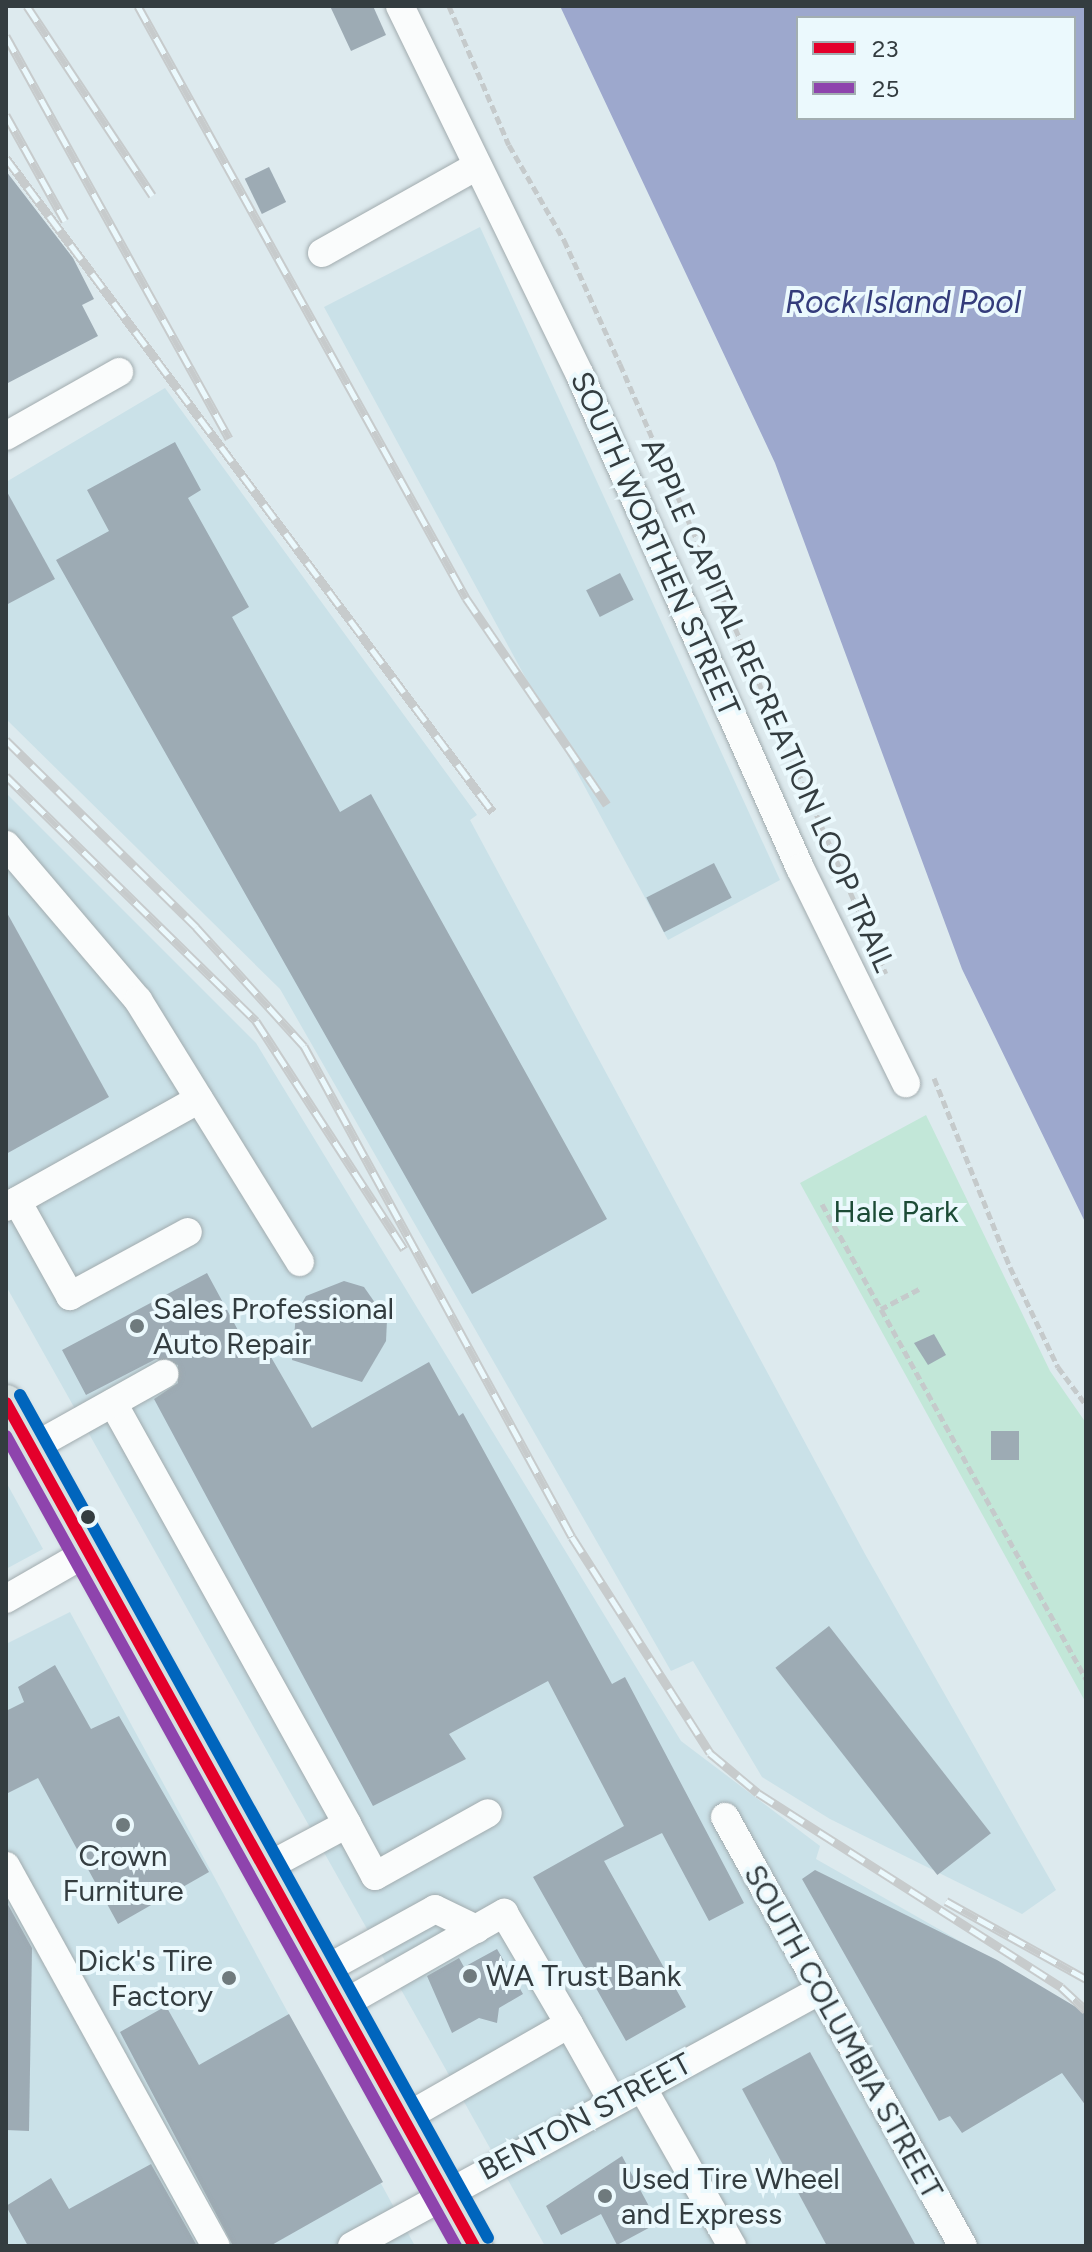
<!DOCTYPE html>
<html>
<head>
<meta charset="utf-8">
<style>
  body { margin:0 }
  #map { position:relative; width:1092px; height:2252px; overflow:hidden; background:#ddeaee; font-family:Figtree,sans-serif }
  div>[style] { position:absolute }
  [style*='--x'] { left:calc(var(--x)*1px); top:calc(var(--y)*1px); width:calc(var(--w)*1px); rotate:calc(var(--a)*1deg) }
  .built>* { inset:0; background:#cae1e8 }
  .green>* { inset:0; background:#c2e7d8 }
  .water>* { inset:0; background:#9da8cd }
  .building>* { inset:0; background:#9dabb4; transform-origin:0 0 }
  .path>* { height:5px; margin-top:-2.5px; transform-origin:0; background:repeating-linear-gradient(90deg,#c5cacb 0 8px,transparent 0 12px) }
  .roads { filter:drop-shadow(0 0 2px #a1abae) drop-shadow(0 0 2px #a1abae) }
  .minor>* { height:28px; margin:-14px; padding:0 14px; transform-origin:14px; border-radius:14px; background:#fafcfc }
  .major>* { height:36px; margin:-18px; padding:0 18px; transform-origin:18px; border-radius:18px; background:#d6e0e0 }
  .rail>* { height:9px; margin-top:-4.5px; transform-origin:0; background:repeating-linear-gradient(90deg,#ebf9fd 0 18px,#c7cbcc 0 36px); box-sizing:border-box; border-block:2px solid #c7cbcc }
  .bus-1>* { height:12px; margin:-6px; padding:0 6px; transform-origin:6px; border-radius:6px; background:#e4002b }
  .bus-2>* { height:12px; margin:-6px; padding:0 6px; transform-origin:6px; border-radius:6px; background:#8e44ad }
  .bus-3>* { height:12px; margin:-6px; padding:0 6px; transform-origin:6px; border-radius:6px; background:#0065bd }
  .dots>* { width:22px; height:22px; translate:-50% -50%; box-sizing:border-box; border:4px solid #ebf9fd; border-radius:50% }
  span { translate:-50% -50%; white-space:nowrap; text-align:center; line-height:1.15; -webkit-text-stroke:8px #ebf9fd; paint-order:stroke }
  .street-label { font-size:30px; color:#343d40 }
  .park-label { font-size:30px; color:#1c4b36 }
  .poi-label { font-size:30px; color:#343d40 }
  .left { translate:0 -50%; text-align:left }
  .right { translate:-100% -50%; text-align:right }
  .water-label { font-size:32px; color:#343c7b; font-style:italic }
  .frame { position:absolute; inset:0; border:8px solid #343d40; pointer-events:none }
  .legend { position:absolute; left:796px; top:16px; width:280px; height:104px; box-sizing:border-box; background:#ebf9fd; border:2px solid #a2aeb1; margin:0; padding:10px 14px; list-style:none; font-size:24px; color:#343d40 }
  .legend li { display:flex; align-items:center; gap:16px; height:40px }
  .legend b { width:40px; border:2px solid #a2aeb1 }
</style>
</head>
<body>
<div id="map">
  <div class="built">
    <div style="clip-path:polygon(480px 227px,780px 880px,668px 940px,324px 307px)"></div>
    <div style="clip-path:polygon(165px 388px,477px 815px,470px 820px,865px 1554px,1056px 1890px,1022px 1914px,830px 1819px,762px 1777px,693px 1661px,671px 1671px,280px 989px,6px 719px,6px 482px)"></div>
    <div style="clip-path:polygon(6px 793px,256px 1043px,681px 1741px,820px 1846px,816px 1859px,1086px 2013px,1086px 2246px,545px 2246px,6px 1286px)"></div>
    <div style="clip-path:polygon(6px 1482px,43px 1549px,6px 1569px)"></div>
    <div style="clip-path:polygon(70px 1612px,415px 2246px,6px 2246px,6px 1644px)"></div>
  </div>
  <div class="green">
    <div style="clip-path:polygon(926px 1115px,1050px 1371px,1086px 1423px,1086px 1703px,800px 1183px)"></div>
  </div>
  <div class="water">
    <div style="clip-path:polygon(evenodd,560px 6px,1086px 6px,1086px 1224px,962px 969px,775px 463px,560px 6px,798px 18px,1074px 18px,1074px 118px,798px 118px,798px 18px)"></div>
  </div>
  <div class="building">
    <div style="clip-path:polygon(330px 6px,373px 6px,386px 35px,351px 51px)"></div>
    <div style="left:269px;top:167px;width:39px;height:27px;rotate:64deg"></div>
    <div style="clip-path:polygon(6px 171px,73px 258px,94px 299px,82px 305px,98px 336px,6px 384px)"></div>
    <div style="clip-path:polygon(175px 442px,201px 490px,188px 498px,249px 607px,232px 617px,340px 812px,371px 794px,607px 1219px,472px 1294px,56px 560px,109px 531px,87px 490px)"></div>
    <div style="clip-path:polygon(6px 490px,55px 579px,6px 605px)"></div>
    <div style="left:620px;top:573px;width:30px;height:38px;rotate:63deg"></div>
    <div style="left:714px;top:863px;width:39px;height:76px;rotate:63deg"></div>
    <div style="clip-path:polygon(6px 911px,109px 1097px,6px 1154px)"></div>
    <div style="clip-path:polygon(207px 1273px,246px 1345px,260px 1338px,312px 1428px,429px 1362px,459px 1416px,463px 1413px,612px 1684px,625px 1677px,744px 1903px,709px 1921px,662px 1833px,604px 1861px,686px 2007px,626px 2041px,533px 1877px,624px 1826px,548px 1681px,449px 1734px,466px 1759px,373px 1806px,154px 1399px,178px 1383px,178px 1365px,156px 1359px,86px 1395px,62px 1350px)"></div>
    <div style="clip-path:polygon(344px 1281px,364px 1287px,387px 1320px,386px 1341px,362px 1382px,292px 1360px,296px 1314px,306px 1296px)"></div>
    <div style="clip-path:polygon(934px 1334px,946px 1355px,928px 1365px,914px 1343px)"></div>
    <div style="left:991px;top:1431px;width:28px;height:29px"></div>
    <div style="left:829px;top:1626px;width:263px;height:68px;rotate:52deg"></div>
    <div style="clip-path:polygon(55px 1665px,91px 1729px,119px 1716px,209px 1872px,118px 1924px,38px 1778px,6px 1794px,6px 1711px,24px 1702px,18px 1687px)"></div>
    <div style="clip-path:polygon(815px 1870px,997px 1960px,1086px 2013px,1086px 2106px,1062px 2073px,962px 2133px,950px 2116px,939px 2121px,802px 1879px)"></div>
    <div style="clip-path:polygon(6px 1901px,32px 1948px,29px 2131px,6px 2130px)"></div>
    <div style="clip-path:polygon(497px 1949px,523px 1994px,499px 2008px,497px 2023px,479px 2018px,452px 2033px,427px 1976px,459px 1958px,464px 1967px)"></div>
    <div style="clip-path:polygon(166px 2006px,199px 2065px,289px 2014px,383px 2182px,270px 2246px,233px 2246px,120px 2032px)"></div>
    <div style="clip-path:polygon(810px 2052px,916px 2246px,827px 2246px,742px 2089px)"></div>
    <div style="clip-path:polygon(622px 2156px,658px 2223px,617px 2245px,601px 2214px,561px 2235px,546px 2206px)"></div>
    <div style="clip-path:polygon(151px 2164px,197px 2246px,28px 2246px,6px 2206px,51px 2178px,69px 2209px)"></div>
  </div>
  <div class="path">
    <div style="--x:449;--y:6;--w:151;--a:66.7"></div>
    <div style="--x:509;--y:145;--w:110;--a:59.9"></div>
    <div style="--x:564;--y:240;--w:136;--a:65.7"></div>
    <div style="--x:620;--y:364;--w:665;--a:66.44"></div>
    <div style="--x:934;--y:1078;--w:204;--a:68.1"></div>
    <div style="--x:1010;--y:1267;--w:111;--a:64.4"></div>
    <div style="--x:1058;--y:1367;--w:47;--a:53.6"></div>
    <div style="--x:822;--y:1204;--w:120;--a:60.7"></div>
    <div style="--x:919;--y:1289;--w:43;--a:152.2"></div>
    <div style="--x:881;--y:1309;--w:423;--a:61"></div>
  </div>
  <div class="roads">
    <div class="minor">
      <div style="--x:400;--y:6;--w:411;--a:64"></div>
      <div style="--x:580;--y:375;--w:540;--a:65.95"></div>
      <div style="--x:800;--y:868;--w:240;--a:63.8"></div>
      <div style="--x:322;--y:253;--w:178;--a:-29.3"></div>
      <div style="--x:6;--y:436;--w:130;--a:-29.5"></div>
      <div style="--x:6;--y:845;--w:204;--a:49.6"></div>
      <div style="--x:138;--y:1000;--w:308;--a:58.3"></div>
      <div style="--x:17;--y:1201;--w:109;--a:60.8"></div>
      <div style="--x:70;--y:1296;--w:134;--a:-28.5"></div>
      <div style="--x:6;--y:1207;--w:221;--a:-29.2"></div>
      <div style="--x:113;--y:1403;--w:482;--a:60.9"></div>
      <div style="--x:347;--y:1824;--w:95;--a:151.8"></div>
      <div style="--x:30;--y:1449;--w:154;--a:-29.2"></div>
      <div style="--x:6;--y:1599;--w:92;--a:-29.9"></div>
      <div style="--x:725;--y:1817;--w:491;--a:61"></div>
      <div style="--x:347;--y:1824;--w:59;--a:61.7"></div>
      <div style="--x:375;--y:1876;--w:129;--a:-29.1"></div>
      <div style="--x:6;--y:1866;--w:434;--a:61.1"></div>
      <div style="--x:321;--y:1972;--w:130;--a:-28.9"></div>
      <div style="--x:435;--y:1909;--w:46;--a:26"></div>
      <div style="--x:340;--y:2006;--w:189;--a:-29.6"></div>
      <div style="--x:504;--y:1913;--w:129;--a:59.6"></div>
      <div style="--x:642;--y:2087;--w:183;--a:60.5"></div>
      <div style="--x:403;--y:2119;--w:191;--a:-29.8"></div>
      <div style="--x:569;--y:2024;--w:90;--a:60.6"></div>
      <div style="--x:352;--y:2246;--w:532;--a:-28.64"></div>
    </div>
    <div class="major">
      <div style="--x:6;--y:1403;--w:964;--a:60.96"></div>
    </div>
  </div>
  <div class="rail">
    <div style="--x:27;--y:6;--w:227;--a:56.5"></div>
    <div style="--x:138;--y:6;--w:677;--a:61.01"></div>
    <div style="--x:466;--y:598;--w:250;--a:55.7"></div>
    <div style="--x:6;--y:36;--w:460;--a:61"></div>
    <div style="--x:6;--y:115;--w:121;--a:60.9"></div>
    <div style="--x:6;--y:158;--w:815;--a:53.33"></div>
    <div style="--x:6;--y:740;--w:267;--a:44.5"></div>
    <div style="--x:196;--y:927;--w:161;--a:47.8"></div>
    <div style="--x:304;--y:1046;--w:559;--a:61.37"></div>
    <div style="--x:572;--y:1537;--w:256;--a:57.4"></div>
    <div style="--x:710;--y:1753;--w:62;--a:39.8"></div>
    <div style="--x:758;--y:1793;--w:360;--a:32.6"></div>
    <div style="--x:1061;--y:1987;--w:34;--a:43"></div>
    <div style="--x:6;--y:776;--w:350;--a:44.4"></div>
    <div style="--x:256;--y:1021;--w:272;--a:57"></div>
    <div style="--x:946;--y:1901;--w:160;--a:29.1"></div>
  </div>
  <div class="bus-1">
    <div style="--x:6;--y:1403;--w:964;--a:60.96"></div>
  </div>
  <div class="bus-2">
    <div style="--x:6;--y:1436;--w:927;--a:60.95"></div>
  </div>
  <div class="bus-3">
    <div style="--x:20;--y:1395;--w:964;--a:60.96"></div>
  </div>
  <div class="dots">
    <div style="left:137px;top:1326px;background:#6f7a7d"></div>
    <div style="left:88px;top:1517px;background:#343d40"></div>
    <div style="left:123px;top:1825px;background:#6f7a7d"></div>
    <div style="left:470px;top:1976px;background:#6f7a7d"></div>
    <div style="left:229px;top:1978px;background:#6f7a7d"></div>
    <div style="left:605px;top:2196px;background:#6f7a7d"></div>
  </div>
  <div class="street-label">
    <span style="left:655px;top:544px;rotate:66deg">SOUTH WORTHEN STREET</span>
    <span style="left:768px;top:705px;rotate:66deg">APPLE CAPITAL RECREATION LOOP TRAIL</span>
    <span style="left:843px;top:2032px;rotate:61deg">SOUTH COLUMBIA STREET</span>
    <span style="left:585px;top:2117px;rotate:-28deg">BENTON STREET</span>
  </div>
  <div class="park-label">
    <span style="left:896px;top:1212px">Hale Park</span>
  </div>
  <div class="poi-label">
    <span class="left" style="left:153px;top:1326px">Sales Professional<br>Auto Repair</span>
    <span style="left:123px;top:1873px">Crown<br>Furniture</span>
    <span class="right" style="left:213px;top:1978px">Dick's Tire<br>Factory</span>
    <span class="left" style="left:486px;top:1976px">WA Trust Bank</span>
    <span class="left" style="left:621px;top:2196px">Used Tire Wheel<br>and Express</span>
  </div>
  <div class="water-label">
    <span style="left:903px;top:302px">Rock Island Pool</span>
  </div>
  <div class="frame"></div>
  <ul class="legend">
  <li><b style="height:10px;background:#e4002b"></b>23</li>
  <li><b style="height:10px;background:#8e44ad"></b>25</li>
  </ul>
</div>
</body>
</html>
